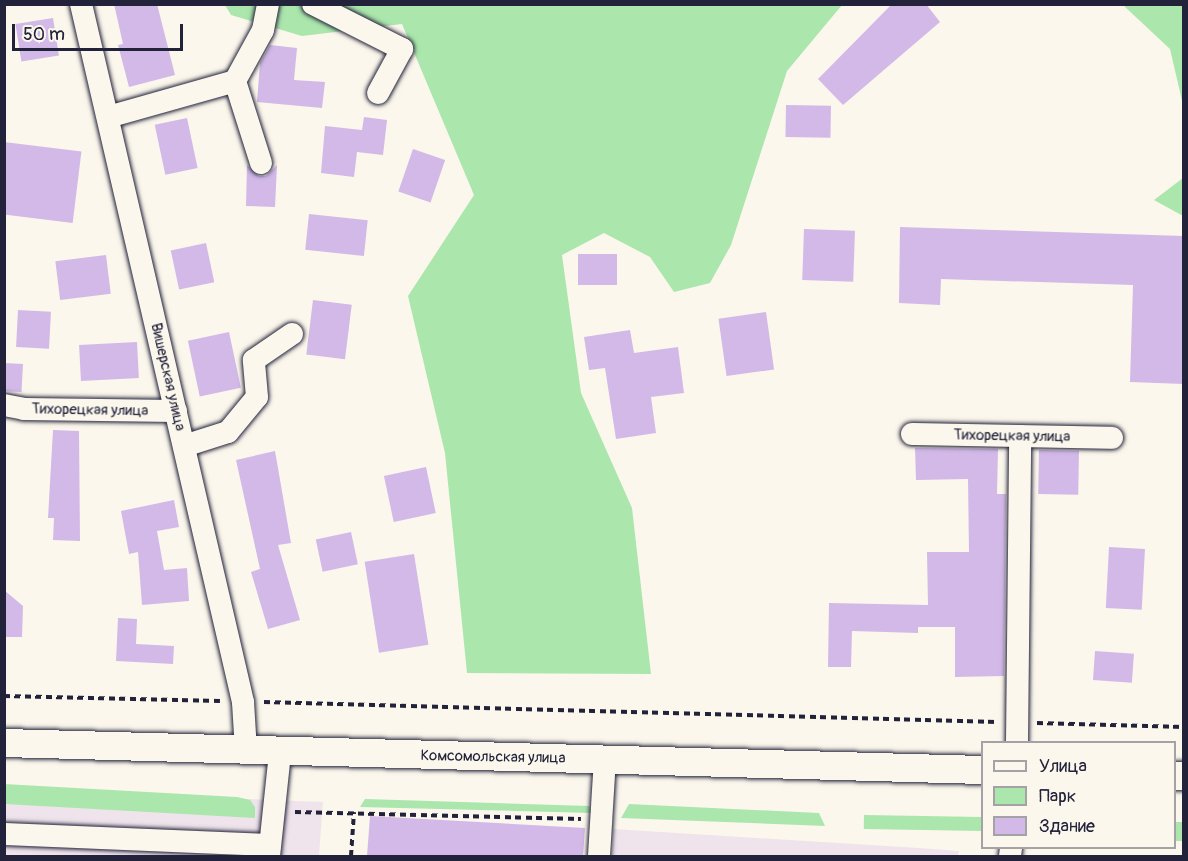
<!DOCTYPE html>
<html>
<head>
<meta charset="utf-8">
<style>
  body { margin:0 }
  #map { position:relative; width:1188px; height:861px; overflow:hidden; background:#fbf7ec; font-family:Pangolin,sans-serif }
  div>[style] { position:absolute }
  [style*='--x'] { left:calc(var(--x)*1px); top:calc(var(--y)*1px); width:calc(var(--w)*1px); rotate:calc(var(--a)*1deg) }
  .built>* { inset:0; background:#efe4eb }
  .green>* { inset:0; background:#abe6ac; transform-origin:0 0 }
  .building>* { inset:0; background:#d2b9e8; transform-origin:0 0 }
  .path>* { height:4px; margin-top:-2px; transform-origin:0; background:repeating-linear-gradient(90deg,#22223b 0 6px,transparent 0 10.5px) }
  .roads { filter:drop-shadow(0 0 2px #22223b) drop-shadow(0 0 2px #22223b) }
  .minor>* { height:22px; margin:-11px; padding:0 11px; transform-origin:11px; border-radius:11px; background:#fbf7ec }
  .major>* { height:28px; margin:-14px; padding:0 14px; transform-origin:14px; border-radius:14px; background:#fbf7ec }
  span { translate:-50% -50%; white-space:nowrap; text-align:center; line-height:1.15; -webkit-text-stroke:6px #fbf7ec; paint-order:stroke }
  .street-label { font-size:15px; color:#22223b }
  .frame { position:absolute; inset:0; border:6px solid #22223b; pointer-events:none }
  .legend { position:absolute; left:981px; top:741px; width:195px; height:108px; box-sizing:border-box; background:#fbf7ec; border:2px solid #a4a2a5; margin:0; padding:8px 10px; list-style:none; font-size:18px; color:#22223b }
  .legend li { display:flex; align-items:center; gap:12px; height:30px }
  .legend b { width:30px; border:2px solid #a4a2a5 }
  .scale { position:absolute; left:12px; top:24px; width:171px; height:27px; box-sizing:border-box; border:3px solid #22223b; border-top:0; padding-left:8px; font-size:18px; line-height:21px; white-space:nowrap; color:#22223b; -webkit-text-stroke:4px #fbf7ec; paint-order:stroke }
</style>
</head>
<body>
<div id="map">
  <div class="built">
    <div style="clip-path:polygon(5px 789px,323px 802px,319px 856px,5px 856px)"></div>
    <div style="clip-path:polygon(613px 829px,919px 848px,959px 851px,958px 856px,613px 856px)"></div>
  </div>
  <div class="green">
    <div style="clip-path:polygon(225px 5px,842px 5px,787px 71px,731px 245px,710px 283px,674px 292px,650px 257px,604px 233px,562px 255px,581px 393px,632px 508px,651px 674px,467px 673px,445px 453px,408px 296px,474px 195px,402px 24px,302px 36px,231px 15px)"></div>
    <div style="clip-path:polygon(1123px 5px,1183px 5px,1183px 105px,1170px 49px)"></div>
    <div style="clip-path:polygon(1183px 178px,1183px 216px,1154px 200px)"></div>
    <div style="clip-path:polygon(4px 784px,237px 797px,250px 800px,255px 807px,255px 818px,5px 804px)"></div>
    <div style="clip-path:polygon(365px 799px,589px 806px,593px 813px,360px 807px)"></div>
    <div style="clip-path:polygon(629px 804px,819px 813px,825px 826px,621px 818px)"></div>
    <div style="left:864px;top:815px;width:118px;height:14px;rotate:1deg"></div>
    <div style="left:1175px;top:822px;width:8px;height:19px"></div>
  </div>
  <div class="building">
    <div style="clip-path:polygon(114px 4px,157px 4px,175px 75px,129px 87px,118px 45px,123px 44px)"></div>
    <div style="clip-path:polygon(892px 4px,926px 4px,940px 22px,843px 105px,818px 79px)"></div>
    <div style="left:53px;top:18px;width:38px;height:38px;rotate:81deg"></div>
    <div style="clip-path:polygon(270px 45px,297px 48px,294px 80px,325px 82px,322px 108px,257px 102px,260px 63px)"></div>
    <div style="left:786px;top:105px;width:45px;height:32px;rotate:1deg"></div>
    <div style="clip-path:polygon(364px 117px,387px 120px,383px 155px,357px 152px,354px 177px,321px 173px,325px 126px,362px 130px)"></div>
    <div style="left:187px;top:118px;width:51px;height:33px;rotate:78deg"></div>
    <div style="left:4px;top:142px;width:78px;height:72px;rotate:7deg"></div>
    <div style="left:413px;top:149px;width:34px;height:45px;rotate:19deg"></div>
    <div style="clip-path:polygon(247px 165px,259px 176px,266px 176px,277px 165px,275px 207px,246px 206px)"></div>
    <div style="left:309px;top:214px;width:59px;height:36px;rotate:6deg"></div>
    <div style="clip-path:polygon(900px 227px,1184px 236px,1184px 384px,1130px 382px,1133px 285px,941px 279px,940px 305px,899px 303px)"></div>
    <div style="left:804px;top:229px;width:51px;height:51px;rotate:2deg"></div>
    <div style="left:206px;top:243px;width:40px;height:36px;rotate:78deg"></div>
    <div style="left:578px;top:254px;width:39px;height:31px"></div>
    <div style="left:106px;top:255px;width:39px;height:51px;rotate:83deg"></div>
    <div style="left:313px;top:300px;width:39px;height:55px;rotate:7deg"></div>
    <div style="left:18px;top:310px;width:33px;height:37px;rotate:3deg"></div>
    <div style="left:766px;top:312px;width:58px;height:48px;rotate:82deg"></div>
    <div style="clip-path:polygon(630px 330px,634px 353px,678px 347px,684px 393px,651px 397px,656px 433px,616px 439px,605px 368px,589px 370px,584px 337px)"></div>
    <div style="left:229px;top:332px;width:57px;height:42px;rotate:78deg"></div>
    <div style="left:137px;top:342px;width:36px;height:58px;rotate:87deg"></div>
    <div style="left:4px;top:363px;width:19px;height:28px;rotate:3deg"></div>
    <div style="clip-path:polygon(53px 430px,79px 431px,80px 541px,53px 540px,54px 518px,48px 518px)"></div>
    <div style="clip-path:polygon(915px 448px,998px 449px,997px 494px,1006px 494px,1004px 676px,955px 677px,955px 627px,918px 627px,918px 633px,852px 631px,851px 667px,828px 667px,829px 603px,928px 605px,927px 552px,969px 552px,968px 479px,916px 480px)"></div>
    <div style="left:1039px;top:450px;width:40px;height:44px;rotate:1deg"></div>
    <div style="clip-path:polygon(275px 451px,291px 543px,278px 545px,300px 620px,268px 629px,251px 572px,260px 569px,236px 460px)"></div>
    <div style="left:426px;top:467px;width:47px;height:43px;rotate:78deg"></div>
    <div style="clip-path:polygon(174px 500px,179px 527px,157px 531px,164px 570px,187px 568px,189px 601px,142px 605px,138px 552px,129px 554px,121px 511px)"></div>
    <div style="left:351px;top:532px;width:33px;height:36px;rotate:78deg"></div>
    <div style="left:1109px;top:547px;width:36px;height:61px;rotate:3deg"></div>
    <div style="left:414px;top:554px;width:92px;height:50px;rotate:81deg"></div>
    <div style="clip-path:polygon(4px 590px,23px 606px,22px 637px,4px 637px)"></div>
    <div style="clip-path:polygon(118px 618px,137px 619px,136px 644px,174px 646px,173px 664px,116px 661px)"></div>
    <div style="left:1095px;top:651px;width:39px;height:29px;rotate:4deg"></div>
    <div style="clip-path:polygon(370px 816px,585px 828px,583px 856px,367px 856px)"></div>
  </div>
  <div class="path">
    <div style="--x:4;--y:696;--w:216;--a:1.3"></div>
    <div style="--x:264;--y:702;--w:733;--a:1.56"></div>
    <div style="--x:1037;--y:723;--w:147;--a:1.6"></div>
    <div style="--x:295;--y:812;--w:286;--a:1.4"></div>
    <div style="--x:351;--y:856;--w:44;--a:-86.1"></div>
  </div>
  <div class="roads">
    <div class="minor">
      <div style="--x:81;--y:4;--w:717;--a:76.93"></div>
      <div style="--x:243;--y:702;--w:49;--a:86.5"></div>
      <div style="--x:313;--y:4;--w:100;--a:26.8"></div>
      <div style="--x:402;--y:49;--w:50;--a:118.6"></div>
      <div style="--x:235;--y:81;--w:58;--a:-61.2"></div>
      <div style="--x:263;--y:30;--w:26;--a:-79"></div>
      <div style="--x:108;--y:117;--w:132;--a:-15.8"></div>
      <div style="--x:235;--y:81;--w:86;--a:72.4"></div>
      <div style="--x:4;--y:405;--w:20;--a:11"></div>
      <div style="--x:24;--y:409;--w:152;--a:0.8"></div>
      <div style="--x:912;--y:434;--w:200;--a:1.1"></div>
      <div style="--x:184;--y:446;--w:46;--a:-17.7"></div>
      <div style="--x:228;--y:432;--w:45;--a:-50.4"></div>
      <div style="--x:257;--y:397;--w:37;--a:-95"></div>
      <div style="--x:254;--y:360;--w:46;--a:-34.4"></div>
      <div style="--x:1017;--y:742;--w:306;--a:-89.4"></div>
      <div style="--x:4;--y:834;--w:266;--a:2.4"></div>
      <div style="--x:269;--y:856;--w:104;--a:-83.9"></div>
      <div style="--x:599;--y:856;--w:97;--a:-86.5"></div>
      <div style="--x:1010;--y:856;--w:8;--a:-83"></div>
    </div>
    <div class="major">
      <div style="--x:4;--y:743;--w:978;--a:1.58"></div>
      <div style="--x:1174;--y:776;--w:10;--a:0"></div>
    </div>
  </div>
  <div class="street-label">
    <span style="left:168px;top:377px;rotate:77deg">Вишерская улица</span>
    <span style="left:90px;top:410px;rotate:1deg">Тихорецкая улица</span>
    <span style="left:1012px;top:436px;rotate:1deg">Тихорецкая улица</span>
    <span style="left:493px;top:757px;rotate:1deg">Комсомольская улица</span>
  </div>
  <div class="frame"></div>
  <ul class="legend">
  <li><b style="height:8px;background:#fbf7ec"></b>Улица</li>
  <li><b style="height:16px;background:#abe6ac"></b>Парк</li>
  <li><b style="height:16px;background:#d2b9e8"></b>Здание</li>
  </ul>
  <div class="scale">50 m</div>
</div>
</body>
</html>
